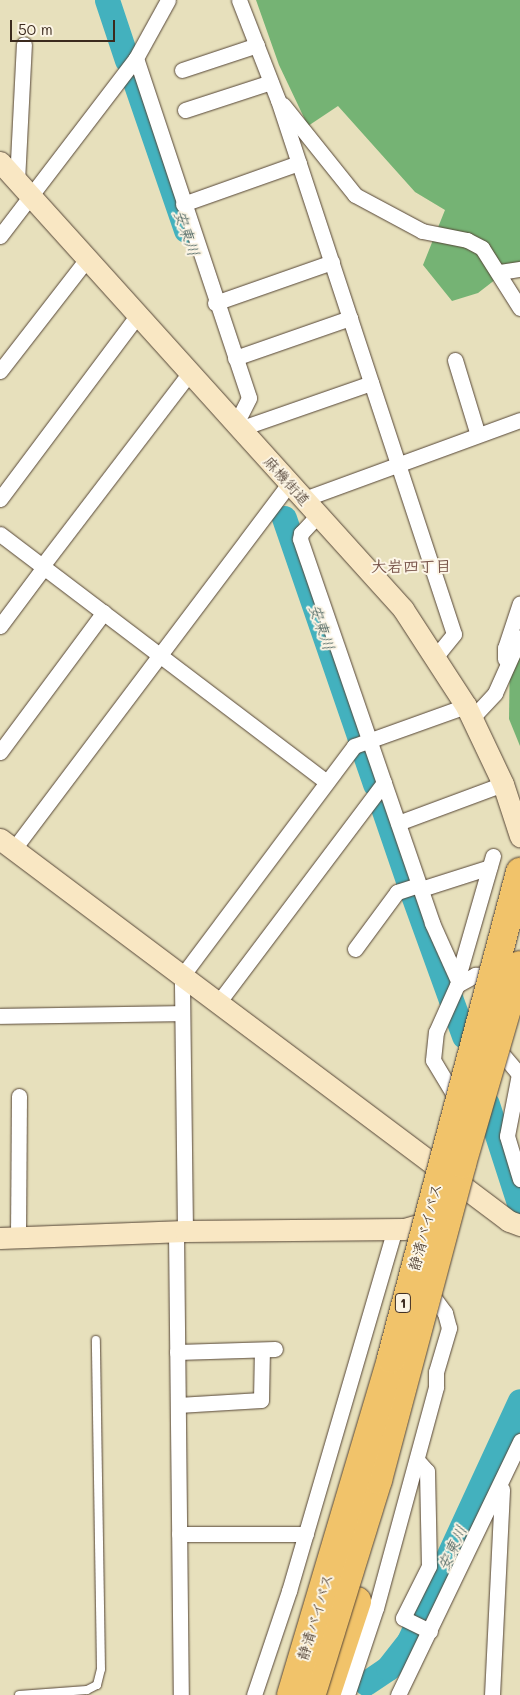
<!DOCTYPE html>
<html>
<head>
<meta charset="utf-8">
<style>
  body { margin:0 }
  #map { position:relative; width:520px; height:1695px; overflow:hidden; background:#e7e0bc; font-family:Mali,"Klee One",sans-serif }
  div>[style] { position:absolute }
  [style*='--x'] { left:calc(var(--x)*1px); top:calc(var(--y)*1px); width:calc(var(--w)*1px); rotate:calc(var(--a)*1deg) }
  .forest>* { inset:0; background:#75b374 }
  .river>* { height:25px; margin:-12.5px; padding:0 12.5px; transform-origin:12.5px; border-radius:12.5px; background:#43b1be }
  .roads { filter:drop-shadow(0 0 1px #554536) drop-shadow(0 0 1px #554536) }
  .lane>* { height:8px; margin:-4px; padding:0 4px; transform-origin:4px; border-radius:4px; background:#fff }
  .street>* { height:15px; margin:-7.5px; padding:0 7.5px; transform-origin:7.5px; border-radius:7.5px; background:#fff }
  .secondary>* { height:21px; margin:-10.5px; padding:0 10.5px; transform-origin:10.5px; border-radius:10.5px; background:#f9e7c3 }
  .highway>* { height:28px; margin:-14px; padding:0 14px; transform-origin:14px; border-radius:14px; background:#f1c36a }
  .bridges { filter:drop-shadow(0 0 1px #554536) drop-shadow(0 0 1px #554536) }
  .highway-bridge>* { height:28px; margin:-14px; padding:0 14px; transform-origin:14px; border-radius:14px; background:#f1c36a }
  span { translate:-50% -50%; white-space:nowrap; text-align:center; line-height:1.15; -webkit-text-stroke:4px #fcf5e5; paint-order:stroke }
  .shield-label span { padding:1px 4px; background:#fcf5e5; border:1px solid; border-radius:4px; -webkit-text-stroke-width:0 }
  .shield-label { font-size:14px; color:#3b2a1e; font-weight:700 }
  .street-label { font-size:15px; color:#3b2a1e }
  .water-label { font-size:16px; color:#3e5956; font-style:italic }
  .neighbourhood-label { font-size:16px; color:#765248; font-weight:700 }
  .scale { position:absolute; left:10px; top:20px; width:105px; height:22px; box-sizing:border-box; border:2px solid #3b2a1e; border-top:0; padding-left:6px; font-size:15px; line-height:18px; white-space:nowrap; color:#3b2a1e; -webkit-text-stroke:4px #fcf5e5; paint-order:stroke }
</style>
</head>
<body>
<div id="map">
  <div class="forest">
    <div style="clip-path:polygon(256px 0,520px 0,520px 267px,509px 269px,478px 293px,452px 301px,423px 265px,445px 210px,415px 192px,338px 106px,308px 126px,279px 65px)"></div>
    <div style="clip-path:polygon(520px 621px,520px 746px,509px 719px,510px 648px)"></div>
  </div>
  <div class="river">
    <div style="--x:107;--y:0;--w:63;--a:71.6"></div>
    <div style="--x:133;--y:76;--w:163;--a:71"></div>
    <div style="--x:284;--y:518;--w:231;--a:71"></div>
    <div style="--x:363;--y:749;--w:37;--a:71"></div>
    <div style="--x:380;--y:799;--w:87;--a:71.1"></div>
    <div style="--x:413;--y:895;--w:150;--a:70.1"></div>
    <div style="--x:487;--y:1104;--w:104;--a:72.1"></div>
    <div style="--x:366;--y:1683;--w:27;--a:-34"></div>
    <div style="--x:388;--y:1668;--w:34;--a:-52"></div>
    <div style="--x:409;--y:1641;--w:264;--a:-65.2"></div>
  </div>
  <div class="roads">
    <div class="lane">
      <div style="--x:19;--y:1695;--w:68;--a:-4.2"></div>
      <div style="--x:87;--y:1690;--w:11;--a:-27"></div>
      <div style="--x:97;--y:1685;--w:16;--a:-76"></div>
      <div style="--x:101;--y:1669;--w:329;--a:-90.9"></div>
    </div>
    <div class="street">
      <div style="--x:239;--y:0;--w:107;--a:68.7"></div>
      <div style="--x:278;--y:100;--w:562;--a:71.76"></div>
      <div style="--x:454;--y:634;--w:28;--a:129"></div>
      <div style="--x:136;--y:58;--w:358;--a:71.6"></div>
      <div style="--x:249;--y:398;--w:30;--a:117"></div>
      <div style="--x:182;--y:70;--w:79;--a:-18.4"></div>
      <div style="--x:283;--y:105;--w:115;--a:51.3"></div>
      <div style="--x:355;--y:195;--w:76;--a:28.2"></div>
      <div style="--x:422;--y:231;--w:46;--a:11.3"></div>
      <div style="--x:467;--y:240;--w:17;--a:28"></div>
      <div style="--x:482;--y:248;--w:71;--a:57.7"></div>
      <div style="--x:185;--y:110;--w:90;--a:-18"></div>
      <div style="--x:17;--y:181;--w:137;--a:-87.1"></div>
      <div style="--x:183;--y:204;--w:123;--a:-19.5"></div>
      <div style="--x:0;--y:236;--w:224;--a:-52.6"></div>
      <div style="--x:136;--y:58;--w:66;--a:-61.1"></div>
      <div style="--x:500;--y:272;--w:20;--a:-9"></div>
      <div style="--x:215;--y:303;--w:124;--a:-19.3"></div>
      <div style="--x:235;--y:358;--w:122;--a:-19.2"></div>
      <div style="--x:455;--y:360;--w:78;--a:73"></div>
      <div style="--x:0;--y:371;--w:142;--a:-52.2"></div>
      <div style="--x:239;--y:429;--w:140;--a:-19.2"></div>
      <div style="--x:0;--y:499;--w:229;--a:-53.2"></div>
      <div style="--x:304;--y:499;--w:230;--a:-20.1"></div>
      <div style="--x:318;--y:515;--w:25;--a:133"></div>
      <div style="--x:301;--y:533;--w:6;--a:99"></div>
      <div style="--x:300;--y:539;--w:406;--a:71"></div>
      <div style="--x:432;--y:923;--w:66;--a:65.8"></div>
      <div style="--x:0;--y:534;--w:410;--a:37.2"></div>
      <div style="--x:42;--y:566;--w:242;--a:-52.6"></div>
      <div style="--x:0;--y:626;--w:74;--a:-53.3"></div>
      <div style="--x:505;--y:659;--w:11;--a:-90"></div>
      <div style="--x:505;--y:648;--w:47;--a:-71.6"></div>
      <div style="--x:472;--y:718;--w:34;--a:-47"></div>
      <div style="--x:495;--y:693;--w:61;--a:-65.9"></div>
      <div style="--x:0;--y:752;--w:174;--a:-53.4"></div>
      <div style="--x:398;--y:823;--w:112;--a:-20.4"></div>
      <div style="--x:13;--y:850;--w:460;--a:-53"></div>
      <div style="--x:421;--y:889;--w:72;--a:-17.7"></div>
      <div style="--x:355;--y:949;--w:71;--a:-53.6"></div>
      <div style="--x:397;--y:892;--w:23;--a:-18"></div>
      <div style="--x:458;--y:977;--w:126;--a:-73.9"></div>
      <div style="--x:218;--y:1003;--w:276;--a:-53"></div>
      <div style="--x:0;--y:1016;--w:181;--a:-0.9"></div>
      <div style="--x:503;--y:1055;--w:25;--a:50"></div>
      <div style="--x:519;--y:1074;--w:63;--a:101"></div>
      <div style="--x:507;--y:1136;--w:45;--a:73.2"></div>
      <div style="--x:460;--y:1105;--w:52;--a:-121"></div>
      <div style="--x:433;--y:1060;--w:28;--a:-84"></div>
      <div style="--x:436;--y:1032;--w:51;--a:-65.9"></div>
      <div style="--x:457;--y:985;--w:21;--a:-29"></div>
      <div style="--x:475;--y:975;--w:15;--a:-4"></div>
      <div style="--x:185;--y:1231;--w:255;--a:-90.7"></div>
      <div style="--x:182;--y:976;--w:287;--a:-53.2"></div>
      <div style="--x:354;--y:746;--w:119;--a:-19.7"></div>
      <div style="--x:176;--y:1232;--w:463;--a:89.4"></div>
      <div style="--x:18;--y:1238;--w:142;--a:-89.6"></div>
      <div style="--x:177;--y:1352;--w:98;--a:-1.8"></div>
      <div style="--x:178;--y:1405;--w:83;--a:-3.4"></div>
      <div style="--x:261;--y:1400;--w:50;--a:-88.9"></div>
      <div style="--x:417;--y:1460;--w:15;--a:48"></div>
      <div style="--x:427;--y:1471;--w:95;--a:88.8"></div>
      <div style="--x:429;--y:1566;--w:58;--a:116.6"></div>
      <div style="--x:403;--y:1618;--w:30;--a:26"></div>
      <div style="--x:179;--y:1534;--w:127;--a:0"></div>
      <div style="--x:254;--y:1695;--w:110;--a:-71.4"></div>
      <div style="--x:289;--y:1591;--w:377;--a:-73.7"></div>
      <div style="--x:347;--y:1695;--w:92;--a:-71.6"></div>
      <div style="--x:376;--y:1608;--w:229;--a:-74.8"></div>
      <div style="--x:436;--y:1387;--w:15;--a:-90"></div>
      <div style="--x:436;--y:1372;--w:46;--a:-73.5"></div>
      <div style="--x:449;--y:1328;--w:16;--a:-105"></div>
      <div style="--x:445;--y:1313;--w:24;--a:-126"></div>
      <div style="--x:398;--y:1695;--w:282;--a:-64.3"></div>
      <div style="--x:492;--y:1695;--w:206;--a:-87.2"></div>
    </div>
    <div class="secondary">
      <div style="--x:0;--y:162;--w:602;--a:47.96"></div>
      <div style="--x:403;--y:609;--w:116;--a:57"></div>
      <div style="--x:466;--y:706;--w:86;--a:64.6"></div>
      <div style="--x:503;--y:784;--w:55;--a:71.9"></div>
      <div style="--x:0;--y:839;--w:636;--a:36.89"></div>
      <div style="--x:509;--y:1221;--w:12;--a:20"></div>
      <div style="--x:0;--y:1238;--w:185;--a:-2.2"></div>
      <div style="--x:185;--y:1231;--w:219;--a:-0.5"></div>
      <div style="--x:404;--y:1229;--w:35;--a:-16"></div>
    </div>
    <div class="highway">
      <div style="--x:326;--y:1695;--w:99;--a:-71.7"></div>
    </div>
  </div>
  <div class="bridges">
    <div class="highway-bridge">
      <div style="--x:313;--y:1690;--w:220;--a:-72.8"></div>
      <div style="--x:378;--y:1480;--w:327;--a:-75.1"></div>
      <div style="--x:462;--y:1164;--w:207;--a:-73.8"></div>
      <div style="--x:291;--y:1695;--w:351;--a:-73.4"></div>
      <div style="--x:391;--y:1359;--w:504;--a:-75.16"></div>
    </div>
  </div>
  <div class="shield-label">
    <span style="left:403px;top:1303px">1</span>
  </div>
  <div class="street-label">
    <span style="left:287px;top:481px;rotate:48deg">麻機街道</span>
    <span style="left:425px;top:1227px;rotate:-75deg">静清バイパス</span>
    <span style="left:315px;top:1617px;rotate:-73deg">静清バイパス</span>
  </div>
  <div class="water-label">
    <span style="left:187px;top:233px;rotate:71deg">安東川</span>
    <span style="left:322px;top:627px;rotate:71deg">安東川</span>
    <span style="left:452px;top:1548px;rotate:-65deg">安東川</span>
  </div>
  <div class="neighbourhood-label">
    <span style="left:411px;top:566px">大岩四丁目</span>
  </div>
  <div class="scale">50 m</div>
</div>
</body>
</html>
